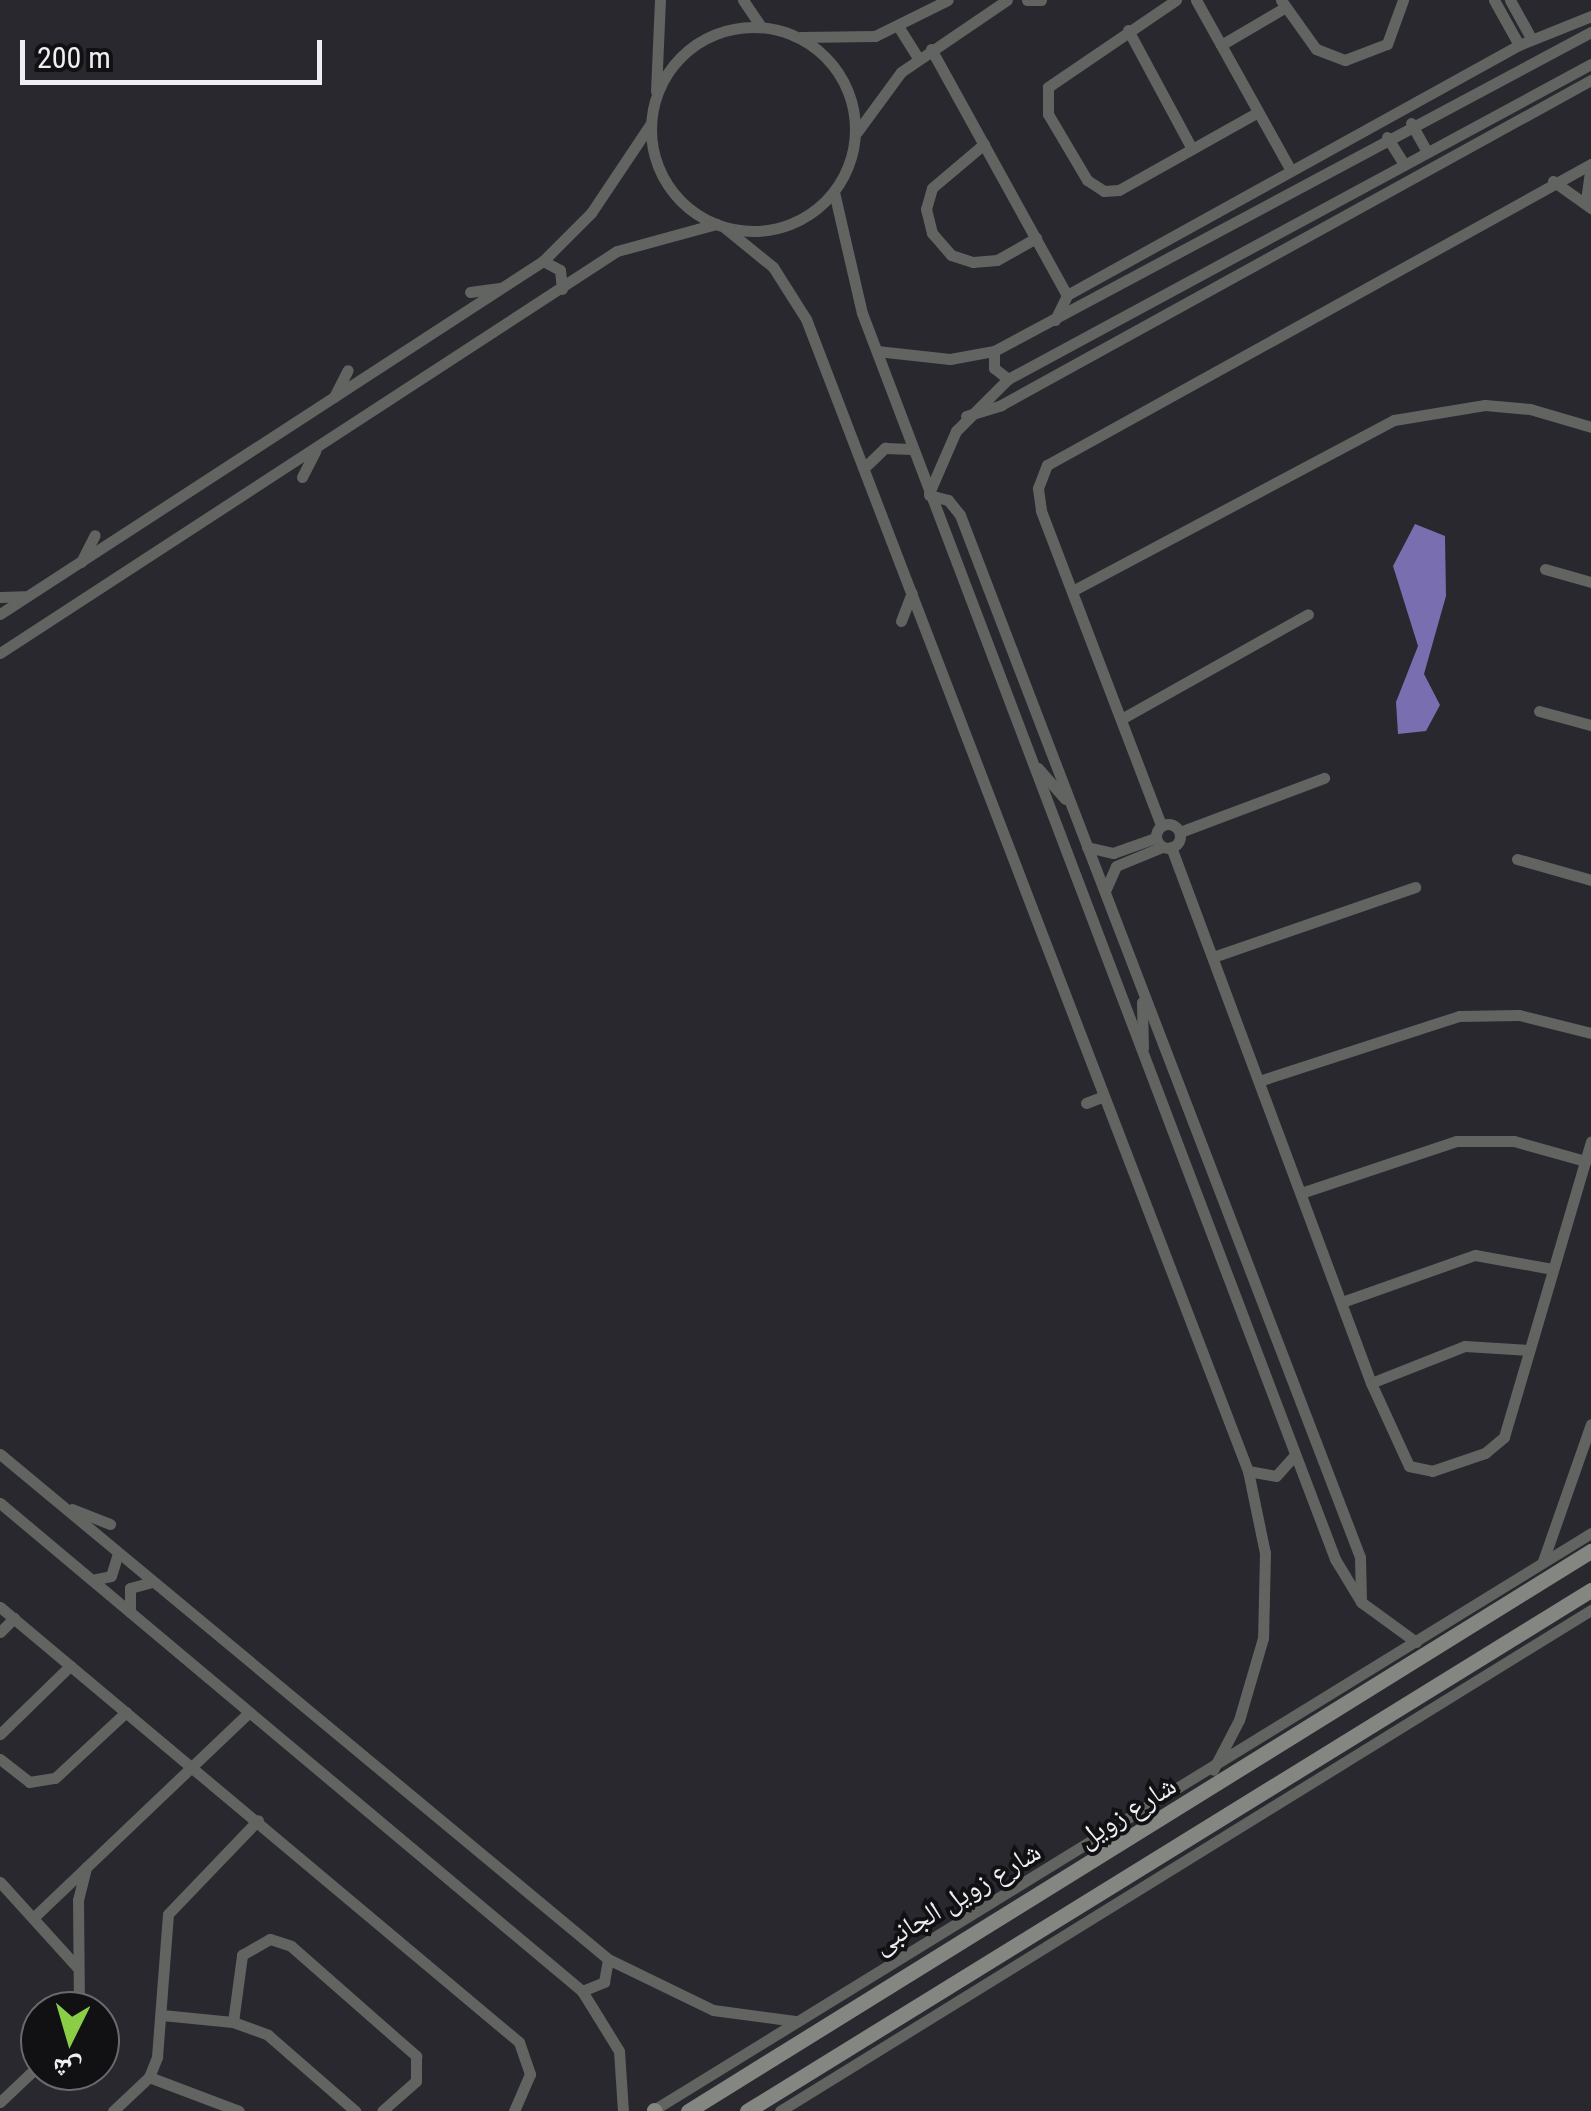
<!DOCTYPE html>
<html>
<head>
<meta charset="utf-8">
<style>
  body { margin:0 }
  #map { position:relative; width:1591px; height:2111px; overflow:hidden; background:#28282e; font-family:"Roboto Condensed","Noto Naskh Arabic",sans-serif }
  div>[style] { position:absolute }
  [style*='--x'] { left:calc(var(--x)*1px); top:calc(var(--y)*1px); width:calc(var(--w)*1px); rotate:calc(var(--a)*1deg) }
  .water>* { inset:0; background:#796eaf }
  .street>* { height:11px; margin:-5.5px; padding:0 5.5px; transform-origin:5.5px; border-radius:5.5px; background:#626461 }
  .street>.ring { margin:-5.5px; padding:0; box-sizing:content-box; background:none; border:11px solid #626461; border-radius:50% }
  .secondary>* { height:15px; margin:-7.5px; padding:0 7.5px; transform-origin:7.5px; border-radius:7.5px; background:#838681 }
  span { translate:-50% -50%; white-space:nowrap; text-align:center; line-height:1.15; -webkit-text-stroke:8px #111114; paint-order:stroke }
  .street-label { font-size:28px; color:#efeef3 }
  .north { position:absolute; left:20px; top:1991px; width:100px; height:100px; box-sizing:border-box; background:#111114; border:2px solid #6a696d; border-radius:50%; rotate:185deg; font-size:28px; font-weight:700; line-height:40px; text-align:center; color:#efeef3 }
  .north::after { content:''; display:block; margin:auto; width:35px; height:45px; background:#8ace47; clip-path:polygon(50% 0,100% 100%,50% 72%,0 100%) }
  .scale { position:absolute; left:20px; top:40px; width:302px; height:45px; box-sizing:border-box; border:5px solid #efeef3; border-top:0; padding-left:12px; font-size:30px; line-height:35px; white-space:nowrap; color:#efeef3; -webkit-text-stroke:8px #111114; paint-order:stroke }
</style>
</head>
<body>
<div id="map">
  <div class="water">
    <div style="clip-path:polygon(1415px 524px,1445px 536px,1446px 596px,1424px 674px,1440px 705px,1426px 731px,1398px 734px,1396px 702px,1418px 646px,1393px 566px)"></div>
  </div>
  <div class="street">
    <div style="--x:743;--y:0;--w:32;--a:56"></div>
    <div style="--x:1027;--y:0;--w:14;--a:0"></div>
    <div style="--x:1176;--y:0;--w:155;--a:145.8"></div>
    <div style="--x:1048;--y:87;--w:27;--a:90"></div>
    <div style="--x:1048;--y:114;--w:77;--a:59.4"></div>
    <div style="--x:1087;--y:180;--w:20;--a:33"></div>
    <div style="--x:1104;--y:191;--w:15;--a:-4"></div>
    <div style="--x:1119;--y:190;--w:159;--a:-29.3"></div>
    <div style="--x:1196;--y:0;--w:193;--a:60.9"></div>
    <div style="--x:1281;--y:0;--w:60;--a:54.5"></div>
    <div style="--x:1316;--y:49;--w:31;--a:21"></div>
    <div style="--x:1345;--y:60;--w:45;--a:-20.9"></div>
    <div style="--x:1387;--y:44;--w:47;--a:-70"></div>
    <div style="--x:1494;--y:0;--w:51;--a:60.9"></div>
    <div style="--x:1510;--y:0;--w:43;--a:61.1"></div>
    <div style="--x:898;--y:26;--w:38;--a:58"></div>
    <div class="ring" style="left:651px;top:27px;width:193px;height:193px"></div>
    <div style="--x:1128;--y:30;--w:135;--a:61.7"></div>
    <div style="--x:801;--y:37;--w:74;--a:-0.8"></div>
    <div style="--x:875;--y:36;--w:81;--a:-26.3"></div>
    <div style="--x:1221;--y:45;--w:73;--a:-30.4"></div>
    <div style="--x:931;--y:49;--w:281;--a:61.1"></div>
    <div style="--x:656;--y:91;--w:91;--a:-87.5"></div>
    <div style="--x:1411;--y:123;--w:31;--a:61"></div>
    <div style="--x:857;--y:132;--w:74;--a:-53.7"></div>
    <div style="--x:901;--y:72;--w:128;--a:-34.2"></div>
    <div style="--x:1387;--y:137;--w:31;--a:58"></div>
    <div style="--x:984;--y:144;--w:68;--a:139.8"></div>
    <div style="--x:932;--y:188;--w:22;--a:106"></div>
    <div style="--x:926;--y:209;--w:25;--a:76"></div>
    <div style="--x:932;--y:233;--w:29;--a:49"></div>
    <div style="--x:951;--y:255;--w:23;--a:18"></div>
    <div style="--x:973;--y:262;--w:24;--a:-5"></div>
    <div style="--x:997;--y:260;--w:45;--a:-29.4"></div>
    <div style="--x:1553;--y:181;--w:47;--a:35.4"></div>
    <div style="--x:834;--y:192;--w:124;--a:77"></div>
    <div style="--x:862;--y:313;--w:1333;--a:69.21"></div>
    <div style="--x:1335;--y:1559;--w:50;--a:58.8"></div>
    <div style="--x:1361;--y:1602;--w:68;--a:36"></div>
    <div style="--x:1586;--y:200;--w:34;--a:-82"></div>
    <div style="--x:725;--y:228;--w:62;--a:39.1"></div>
    <div style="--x:773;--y:267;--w:62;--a:57.6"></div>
    <div style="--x:806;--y:319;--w:1234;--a:69.01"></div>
    <div style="--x:1248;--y:1471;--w:84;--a:78.3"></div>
    <div style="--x:1265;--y:1553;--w:85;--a:91.3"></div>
    <div style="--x:1263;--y:1638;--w:85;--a:106.3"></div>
    <div style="--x:1239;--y:1720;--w:56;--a:117.5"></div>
    <div style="--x:543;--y:261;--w:19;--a:28"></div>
    <div style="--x:560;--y:270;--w:19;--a:84"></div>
    <div style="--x:470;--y:292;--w:30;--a:-8"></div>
    <div style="--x:1055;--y:320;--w:28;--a:-64"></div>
    <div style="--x:1067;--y:295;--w:517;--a:-28.95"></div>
    <div style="--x:1519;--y:45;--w:78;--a:-21.9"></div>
    <div style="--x:877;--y:351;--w:73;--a:6.3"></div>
    <div style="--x:950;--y:359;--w:45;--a:-10.3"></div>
    <div style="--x:994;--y:351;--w:677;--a:-28.12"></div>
    <div style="--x:994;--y:351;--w:17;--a:90"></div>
    <div style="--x:994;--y:368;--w:18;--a:38"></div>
    <div style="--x:334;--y:397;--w:30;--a:-63"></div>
    <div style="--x:966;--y:416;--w:37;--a:-17"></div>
    <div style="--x:1001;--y:405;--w:674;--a:-28.85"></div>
    <div style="--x:865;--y:467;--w:28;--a:-44"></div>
    <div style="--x:885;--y:448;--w:27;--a:2"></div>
    <div style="--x:302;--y:477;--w:30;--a:-63"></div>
    <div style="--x:929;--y:493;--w:68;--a:-66.5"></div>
    <div style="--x:956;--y:431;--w:74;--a:-45"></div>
    <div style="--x:1008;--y:379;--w:663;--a:-28.38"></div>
    <div style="--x:929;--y:495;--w:20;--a:15"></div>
    <div style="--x:948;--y:500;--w:19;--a:51"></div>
    <div style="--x:960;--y:515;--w:1116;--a:69"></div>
    <div style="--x:1360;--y:1557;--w:45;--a:88.7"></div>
    <div style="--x:81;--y:562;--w:30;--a:-63"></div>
    <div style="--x:1545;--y:569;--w:48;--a:15.8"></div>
    <div style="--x:1074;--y:590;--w:362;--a:-28"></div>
    <div style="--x:1394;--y:420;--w:92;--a:-9.4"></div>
    <div style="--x:1485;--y:405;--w:45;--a:5.1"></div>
    <div style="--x:1530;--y:409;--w:64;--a:16.4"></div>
    <div style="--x:0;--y:597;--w:24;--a:-2"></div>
    <div style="--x:0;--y:614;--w:648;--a:-33.03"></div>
    <div style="--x:543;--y:261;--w:68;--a:-45"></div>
    <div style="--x:591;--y:213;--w:106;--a:-56.2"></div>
    <div style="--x:901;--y:621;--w:30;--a:-69"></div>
    <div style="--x:0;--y:653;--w:736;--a:-33.09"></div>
    <div style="--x:617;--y:251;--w:103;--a:-15.3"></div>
    <div style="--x:1539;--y:711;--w:54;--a:15.1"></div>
    <div style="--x:1123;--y:718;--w:212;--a:-29.3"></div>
    <div style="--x:1038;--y:768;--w:41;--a:48.9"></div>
    <div class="ring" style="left:1156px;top:824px;width:13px;height:13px"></div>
    <div style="--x:1161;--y:825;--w:337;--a:-110.9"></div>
    <div style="--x:1041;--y:510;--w:22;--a:-98"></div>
    <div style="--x:1038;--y:488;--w:25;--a:-69"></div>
    <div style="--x:1047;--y:465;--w:622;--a:-28.96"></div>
    <div style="--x:1180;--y:832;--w:154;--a:-20.6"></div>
    <div style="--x:1087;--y:847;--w:27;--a:13"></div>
    <div style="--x:1113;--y:853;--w:45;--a:-19.7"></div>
    <div style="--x:1171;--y:847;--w:572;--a:69.54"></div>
    <div style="--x:1371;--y:1383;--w:91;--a:65.4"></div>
    <div style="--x:1409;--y:1466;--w:24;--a:12"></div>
    <div style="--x:1432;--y:1471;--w:56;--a:-18.8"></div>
    <div style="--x:1485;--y:1453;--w:25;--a:-40"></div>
    <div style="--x:1504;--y:1437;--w:308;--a:-73.6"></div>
    <div style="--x:1517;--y:859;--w:77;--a:15.8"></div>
    <div style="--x:1105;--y:891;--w:27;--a:-66"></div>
    <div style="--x:1116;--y:866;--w:50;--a:-22.4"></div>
    <div style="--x:1213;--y:957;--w:214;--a:-19.1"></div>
    <div style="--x:1142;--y:1002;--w:46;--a:88.8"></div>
    <div style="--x:1259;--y:1081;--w:210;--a:-18"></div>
    <div style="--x:1459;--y:1016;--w:60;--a:-1"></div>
    <div style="--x:1519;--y:1015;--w:74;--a:14"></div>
    <div style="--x:1086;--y:1103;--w:19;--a:-21"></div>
    <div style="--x:1301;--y:1193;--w:163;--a:-18.5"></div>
    <div style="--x:1456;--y:1141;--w:58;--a:0"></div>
    <div style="--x:1514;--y:1141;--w:74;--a:15.7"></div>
    <div style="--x:1342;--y:1302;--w:141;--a:-19.5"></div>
    <div style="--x:1475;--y:1255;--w:79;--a:10.2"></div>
    <div style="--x:1371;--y:1383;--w:101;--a:-21.5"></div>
    <div style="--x:1465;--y:1346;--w:64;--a:3.6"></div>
    <div style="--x:0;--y:1454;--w:790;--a:39.71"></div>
    <div style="--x:608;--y:1959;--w:117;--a:25.9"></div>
    <div style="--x:713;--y:2010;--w:83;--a:7.6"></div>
    <div style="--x:1248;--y:1471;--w:28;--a:10"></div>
    <div style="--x:1276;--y:1476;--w:28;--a:-48"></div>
    <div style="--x:0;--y:1503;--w:760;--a:39.98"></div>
    <div style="--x:582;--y:1991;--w:70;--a:58.3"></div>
    <div style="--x:619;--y:2051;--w:60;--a:86.2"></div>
    <div style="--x:72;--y:1509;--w:41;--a:21.5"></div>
    <div style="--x:1543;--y:1561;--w:145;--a:-70.7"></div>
    <div style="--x:92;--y:1580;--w:19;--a:-12"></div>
    <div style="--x:111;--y:1576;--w:24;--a:-73"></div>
    <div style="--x:0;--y:1607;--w:677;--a:39.97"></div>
    <div style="--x:519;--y:2042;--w:34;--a:71"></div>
    <div style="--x:530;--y:2074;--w:40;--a:113.4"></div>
    <div style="--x:130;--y:1612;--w:24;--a:-90"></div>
    <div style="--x:130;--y:1588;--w:23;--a:-15"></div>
    <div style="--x:0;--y:1632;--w:20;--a:-45"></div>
    <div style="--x:0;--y:1734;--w:98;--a:-44.2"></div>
    <div style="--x:0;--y:1759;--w:37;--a:38"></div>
    <div style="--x:29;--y:1782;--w:26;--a:-9"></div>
    <div style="--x:55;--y:1778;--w:97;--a:-42.9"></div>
    <div style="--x:0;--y:1882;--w:116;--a:47.8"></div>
    <div style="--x:33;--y:1918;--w:298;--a:-43.6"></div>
    <div style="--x:582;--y:1991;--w:24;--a:-22"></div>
    <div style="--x:604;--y:1982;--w:23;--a:-80"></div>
    <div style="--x:79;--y:2011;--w:111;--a:-90.5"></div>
    <div style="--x:78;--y:1900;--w:34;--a:-76"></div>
    <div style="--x:162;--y:2015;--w:71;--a:5.6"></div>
    <div style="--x:233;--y:2022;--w:37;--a:20"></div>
    <div style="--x:268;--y:2035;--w:116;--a:41.1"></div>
    <div style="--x:233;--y:2022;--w:68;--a:-82.3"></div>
    <div style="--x:242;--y:1955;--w:32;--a:-30"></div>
    <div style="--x:270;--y:1939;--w:22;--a:18"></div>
    <div style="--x:291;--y:1946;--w:167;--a:41.3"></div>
    <div style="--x:416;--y:2056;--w:25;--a:90"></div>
    <div style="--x:416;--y:2081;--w:45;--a:138.6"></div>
    <div style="--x:149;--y:2077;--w:96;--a:20.7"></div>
    <div style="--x:0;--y:2102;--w:55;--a:-43.5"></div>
    <div style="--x:113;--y:2111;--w:50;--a:-43.4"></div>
    <div style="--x:149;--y:2077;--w:22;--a:-68"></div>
    <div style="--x:157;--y:2057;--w:143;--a:-85.6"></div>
    <div style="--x:168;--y:1914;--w:130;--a:-46.2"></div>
    <div style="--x:652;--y:2111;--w:1103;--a:-31.61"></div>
    <div style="--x:780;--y:2111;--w:953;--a:-31.71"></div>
  </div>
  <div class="secondary">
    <div style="--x:654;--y:2110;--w:1;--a:45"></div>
    <div style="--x:688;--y:2111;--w:1063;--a:-31.81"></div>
    <div style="--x:747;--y:2111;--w:992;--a:-31.69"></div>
  </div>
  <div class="street-label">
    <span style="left:1127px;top:1812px;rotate:-32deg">شارع زويل</span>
    <span style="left:957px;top:1898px;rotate:-31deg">شارع زويل الجانبى</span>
  </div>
  <div class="north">ش</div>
  <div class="scale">200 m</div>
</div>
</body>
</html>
